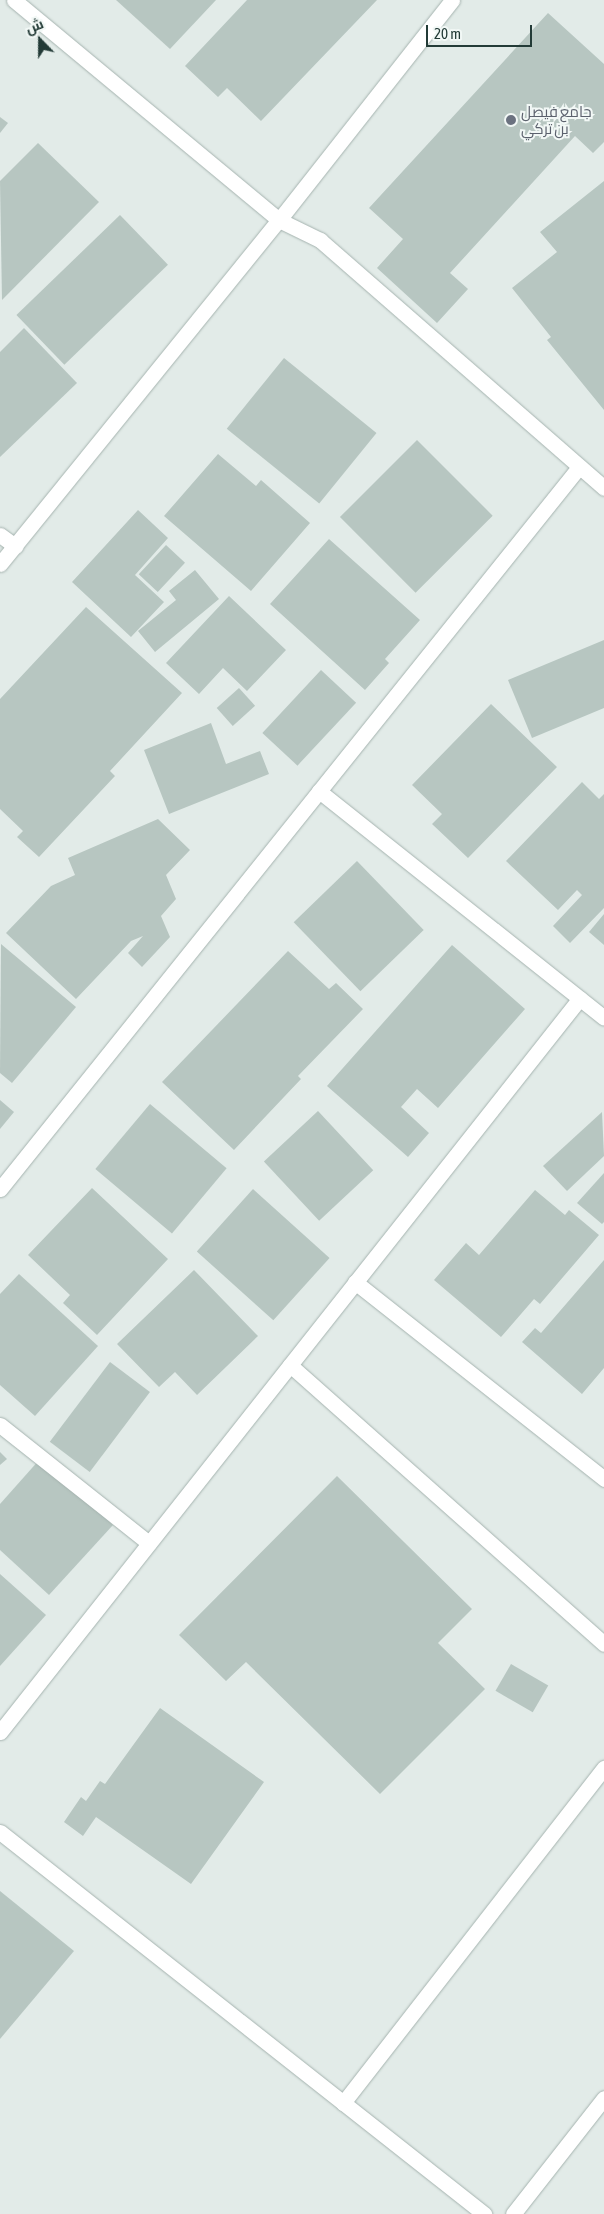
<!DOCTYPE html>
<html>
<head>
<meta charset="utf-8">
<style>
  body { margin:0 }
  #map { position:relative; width:604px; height:2214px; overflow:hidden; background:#e2ebe8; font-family:"Asap Condensed",Cairo,sans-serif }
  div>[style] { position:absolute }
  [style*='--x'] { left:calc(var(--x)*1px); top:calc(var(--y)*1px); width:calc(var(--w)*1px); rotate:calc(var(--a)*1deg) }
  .building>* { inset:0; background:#b7c6c1; transform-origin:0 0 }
  .roads { filter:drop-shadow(0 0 1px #a5b3af) drop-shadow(0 0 1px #a5b3af) }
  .minor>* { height:15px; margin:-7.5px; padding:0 7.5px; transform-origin:7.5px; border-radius:7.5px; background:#fff }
  .tertiary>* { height:15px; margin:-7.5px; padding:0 7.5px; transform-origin:7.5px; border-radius:7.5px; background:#fff }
  .dots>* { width:14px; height:14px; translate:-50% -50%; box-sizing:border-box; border:2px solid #f2f8f6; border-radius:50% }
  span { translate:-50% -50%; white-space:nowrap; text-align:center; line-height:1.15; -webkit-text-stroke:4px #f2f8f6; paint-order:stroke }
  .worship-label { font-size:15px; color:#5b616d }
  .left { translate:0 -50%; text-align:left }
  .north { position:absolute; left:15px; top:15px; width:50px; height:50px; -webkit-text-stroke:4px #f2f8f6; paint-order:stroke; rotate:338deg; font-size:14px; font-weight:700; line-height:20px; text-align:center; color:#233b37 }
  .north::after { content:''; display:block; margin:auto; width:18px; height:22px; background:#233b37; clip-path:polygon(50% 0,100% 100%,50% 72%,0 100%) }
  .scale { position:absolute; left:426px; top:25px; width:106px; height:22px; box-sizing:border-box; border:2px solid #233b37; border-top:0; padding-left:6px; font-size:15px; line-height:18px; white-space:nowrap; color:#233b37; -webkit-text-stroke:4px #f2f8f6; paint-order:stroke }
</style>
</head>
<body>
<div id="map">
  <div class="building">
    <div style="clip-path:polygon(116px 0,216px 0,170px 49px)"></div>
    <div style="clip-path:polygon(247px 0,377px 0,261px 121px,227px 88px,218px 97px,185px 66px)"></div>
    <div style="clip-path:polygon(548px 13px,604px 64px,604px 142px,593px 153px,575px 136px,450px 273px,468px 289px,437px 323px,377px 268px,403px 239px,369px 208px)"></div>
    <div style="clip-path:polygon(0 117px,8px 123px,0 133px)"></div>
    <div style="clip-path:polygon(38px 143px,99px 202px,2px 300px,0 181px)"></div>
    <div style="clip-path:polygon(604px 181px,604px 410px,547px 340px,551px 337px,512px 288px,557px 252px,540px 232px)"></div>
    <div style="left:120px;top:215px;width:69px;height:144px;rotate:46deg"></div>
    <div style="clip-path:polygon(24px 328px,77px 383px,0 457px,0 352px)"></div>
    <div style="left:284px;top:358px;width:119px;height:91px;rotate:39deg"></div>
    <div style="left:417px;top:440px;width:107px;height:109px;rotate:45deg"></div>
    <div style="clip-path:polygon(218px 454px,256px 486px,261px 480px,310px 523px,251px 591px,164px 516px)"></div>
    <div style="clip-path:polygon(138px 510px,168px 538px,135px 575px,164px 602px,131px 637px,72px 582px)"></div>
    <div style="clip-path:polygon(329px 539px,420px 620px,385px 659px,389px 663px,365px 690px,270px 604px)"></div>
    <div style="left:166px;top:545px;width:26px;height:40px;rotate:43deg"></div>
    <div style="clip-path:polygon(195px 570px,219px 599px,155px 652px,138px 631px,176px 600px,169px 591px)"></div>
    <div style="clip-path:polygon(229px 596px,286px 650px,247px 691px,223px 668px,199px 694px,166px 663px)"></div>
    <div style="clip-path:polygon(86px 607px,182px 693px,110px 771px,115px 776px,39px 857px,17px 837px,23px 831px,0 809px,0 699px)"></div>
    <div style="clip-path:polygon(604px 640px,604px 708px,532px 738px,508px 680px)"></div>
    <div style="left:321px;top:670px;width:48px;height:86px;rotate:43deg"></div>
    <div style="left:239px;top:688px;width:24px;height:30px;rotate:48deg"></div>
    <div style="clip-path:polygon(491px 704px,557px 767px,468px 858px,432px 824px,442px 814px,412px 785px)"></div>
    <div style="clip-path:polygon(211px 723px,226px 764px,260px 751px,269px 774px,169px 814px,144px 750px)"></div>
    <div style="clip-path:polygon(582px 782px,599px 799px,604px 794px,604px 908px,570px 943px,553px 926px,582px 895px,577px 890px,558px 910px,506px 861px)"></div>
    <div style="clip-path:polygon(158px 819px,190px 850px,166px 875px,176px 899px,161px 916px,170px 937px,142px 967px,128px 953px,143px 936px,131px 941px,76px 999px,6px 933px,51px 886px,75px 875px,68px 858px)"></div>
    <div style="left:357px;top:861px;width:96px;height:88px;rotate:46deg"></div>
    <div style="clip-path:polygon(604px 914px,604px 945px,589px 932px)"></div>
    <div style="clip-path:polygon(1px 944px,76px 1007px,12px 1083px,0 1073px)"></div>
    <div style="clip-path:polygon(452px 945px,525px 1009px,438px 1108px,417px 1089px,401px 1107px,429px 1133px,408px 1157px,327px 1086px)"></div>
    <div style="clip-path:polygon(288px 951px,329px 989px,336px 983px,363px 1009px,298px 1076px,301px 1079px,234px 1150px,162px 1082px)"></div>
    <div style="clip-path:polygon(0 1100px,14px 1112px,0 1129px)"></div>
    <div style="left:150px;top:1104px;width:100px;height:85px;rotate:40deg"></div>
    <div style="left:318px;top:1111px;width:81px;height:74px;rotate:47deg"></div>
    <div style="clip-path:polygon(602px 1112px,604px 1156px,567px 1191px,543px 1166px)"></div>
    <div style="clip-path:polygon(604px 1173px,604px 1222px,602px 1224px,577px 1203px)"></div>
    <div style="clip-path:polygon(92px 1188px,168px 1259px,97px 1335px,63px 1303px,70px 1295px,28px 1255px)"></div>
    <div style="left:253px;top:1189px;width:103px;height:84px;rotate:42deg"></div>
    <div style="clip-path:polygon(535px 1190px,565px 1215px,569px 1210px,599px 1235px,540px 1304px,534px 1299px,501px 1337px,434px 1280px,466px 1243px,479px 1255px)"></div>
    <div style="clip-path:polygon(604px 1260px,604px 1368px,582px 1394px,522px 1342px,535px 1328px,541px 1333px)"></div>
    <div style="clip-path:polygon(194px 1270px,258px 1336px,197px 1395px,175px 1372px,159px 1387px,117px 1344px)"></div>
    <div style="clip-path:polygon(19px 1274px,98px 1346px,35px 1416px,0 1385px,0 1294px)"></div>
    <div style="left:110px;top:1362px;width:50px;height:100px;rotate:37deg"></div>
    <div style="clip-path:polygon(0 1452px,7px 1459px,0 1465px)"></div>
    <div style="clip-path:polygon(40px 1459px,113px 1525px,49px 1595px,0 1550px,0 1504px)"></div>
    <div style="clip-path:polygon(337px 1476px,472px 1609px,438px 1643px,485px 1689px,380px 1794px,246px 1662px,226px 1681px,179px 1635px)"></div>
    <div style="clip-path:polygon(0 1574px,46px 1615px,0 1666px)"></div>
    <div style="left:511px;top:1664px;width:43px;height:31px;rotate:30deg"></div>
    <div style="clip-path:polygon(160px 1708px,264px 1782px,191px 1884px,96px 1817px,83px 1836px,64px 1822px,81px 1797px,86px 1801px,100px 1781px,105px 1784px)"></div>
    <div style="clip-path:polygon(0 1891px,74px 1951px,0 2039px)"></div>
  </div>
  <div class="roads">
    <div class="minor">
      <div style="--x:0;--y:535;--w:19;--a:36"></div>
      <div style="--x:319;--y:791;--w:364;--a:38.5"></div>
      <div style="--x:0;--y:1189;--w:925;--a:-51.27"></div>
      <div style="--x:355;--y:1282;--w:318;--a:38.3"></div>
      <div style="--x:290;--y:1365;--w:420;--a:41.6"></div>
      <div style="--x:0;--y:1425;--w:190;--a:38.4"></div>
      <div style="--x:0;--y:1732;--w:935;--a:-51.68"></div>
      <div style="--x:0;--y:1832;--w:617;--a:38.28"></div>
      <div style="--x:343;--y:2103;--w:425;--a:-52.1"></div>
      <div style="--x:513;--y:2214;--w:147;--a:-51.9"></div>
    </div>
    <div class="tertiary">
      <div style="--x:14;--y:0;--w:344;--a:39.7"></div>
      <div style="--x:279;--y:220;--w:46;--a:26"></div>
      <div style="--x:320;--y:240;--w:377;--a:41.1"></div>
      <div style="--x:0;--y:564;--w:443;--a:-51"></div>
      <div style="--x:279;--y:220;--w:280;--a:-51.8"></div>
    </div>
  </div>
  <div class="dots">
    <div style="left:511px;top:120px;background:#6b7280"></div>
  </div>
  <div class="worship-label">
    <span class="left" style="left:521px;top:120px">جامع فيصل<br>بن تركي</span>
  </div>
  <div class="north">ش</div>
  <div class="scale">20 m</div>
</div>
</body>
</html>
